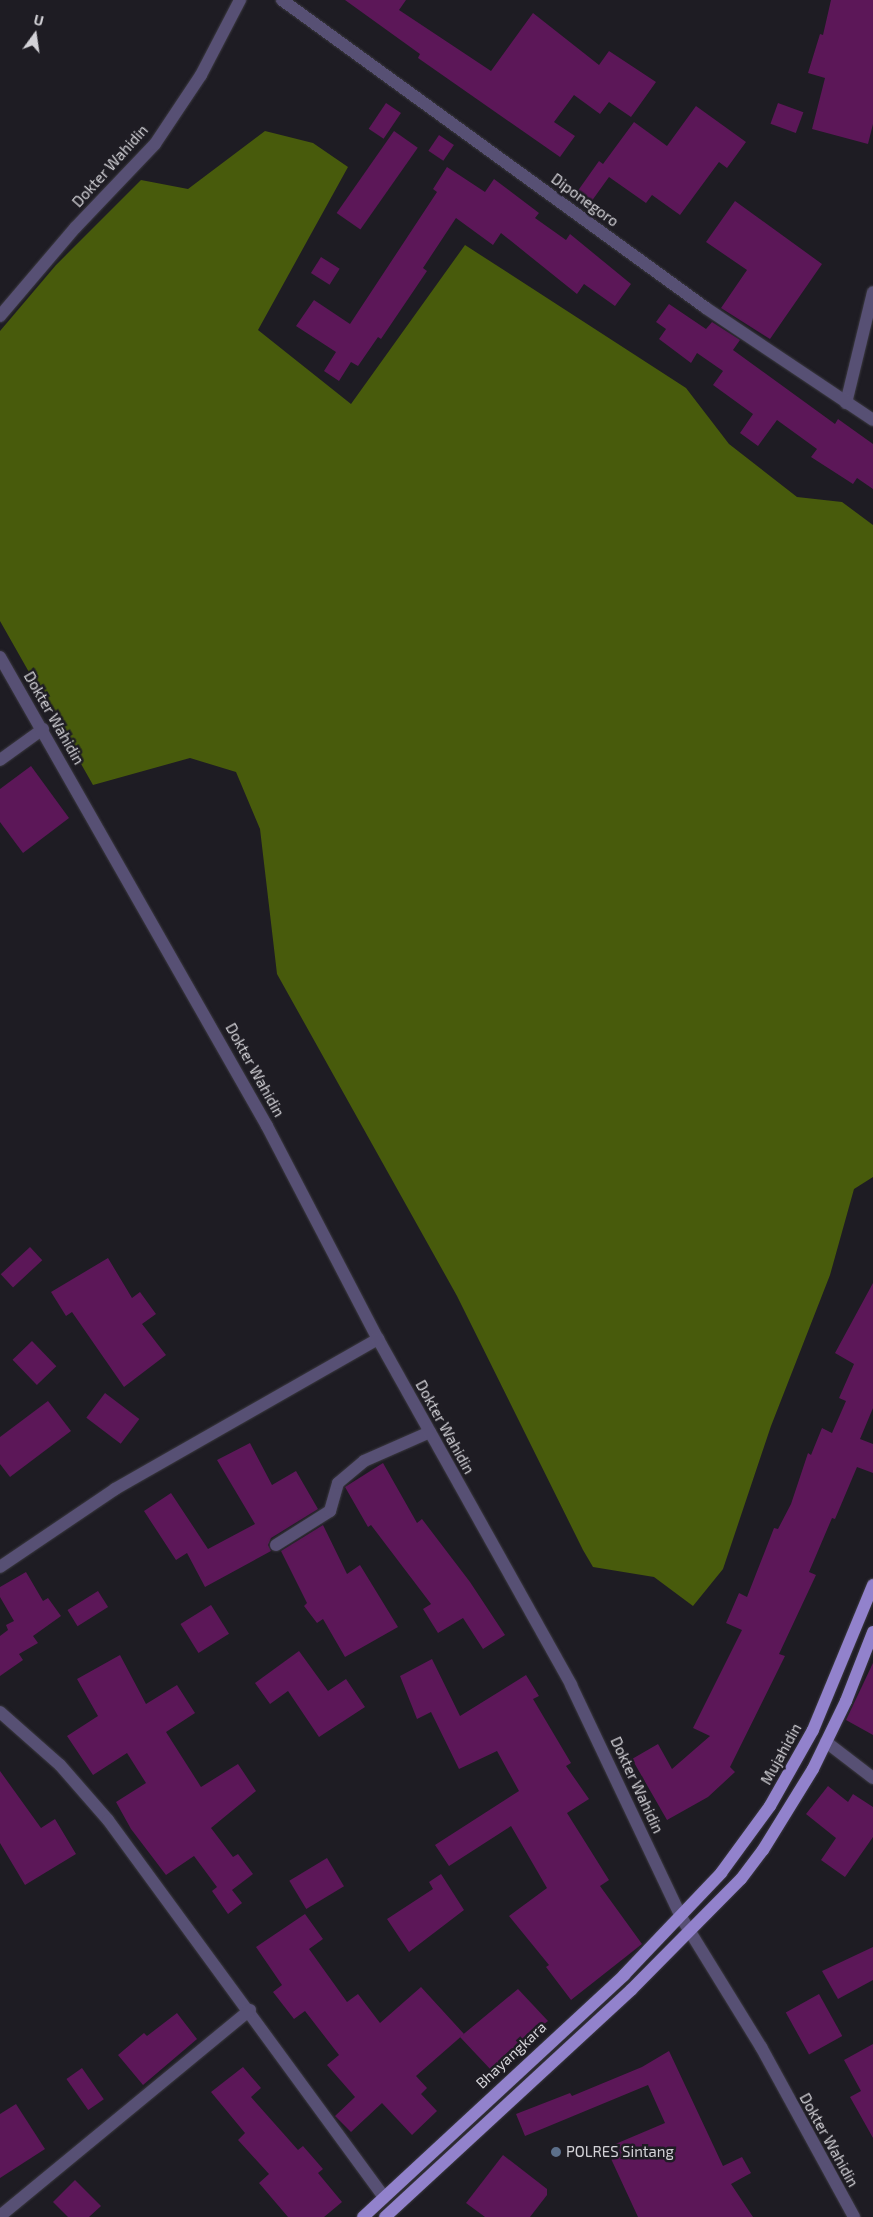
<!DOCTYPE html>
<html>
<head>
<meta charset="utf-8">
<style>
  body { margin:0 }
  #map { position:relative; width:873px; height:2217px; overflow:hidden; background:#1e1c23; font-family:"Exo 2",sans-serif }
  div>[style] { position:absolute }
  [style*='--x'] { left:calc(var(--x)*1px); top:calc(var(--y)*1px); width:calc(var(--w)*1px); rotate:calc(var(--a)*1deg) }
  .forest>* { inset:0; background:#485b0c }
  .building>* { inset:0; background:#5c1758; transform-origin:0 0 }
  .roads { filter:drop-shadow(0 0 1px #3b3940) drop-shadow(0 0 1px #3b3940) }
  .minor>* { height:12px; margin:-6px; padding:0 6px; transform-origin:6px; border-radius:6px; background:#575074 }
  .tertiary>* { height:12px; margin:-6px; padding:0 6px; transform-origin:6px; border-radius:6px; background:#575074 }
  .primary>* { height:12px; margin:-6px; padding:0 6px; transform-origin:6px; border-radius:6px; background:#9282cc }
  .dots>* { width:14px; height:14px; translate:-50% -50%; box-sizing:border-box; border:2px solid #1e1c23; border-radius:50% }
  span { translate:-50% -50%; white-space:nowrap; text-align:center; line-height:1.15; -webkit-text-stroke:5px #1e1c23; paint-order:stroke }
  .street-label { font-size:15px; color:#d3d2d7 }
  .poi-label { font-size:15px; color:#d3d2d7 }
  .left { translate:0 -50%; text-align:left }
  .north { position:absolute; left:10px; top:10px; width:50px; height:50px; -webkit-text-stroke:4px #1e1c23; paint-order:stroke; rotate:14deg; font-size:14px; font-weight:700; line-height:20px; text-align:center; color:#d3d2d7 }
  .north::after { content:''; display:block; margin:auto; width:18px; height:22px; background:#d3d2d7; clip-path:polygon(50% 0,100% 100%,50% 72%,0 100%) }
</style>
</head>
<body>
<div id="map">
  <div class="forest">
    <div style="clip-path:polygon(265px 131px,313px 143px,348px 167px,258px 330px,351px 404px,465px 245px,686px 388px,729px 444px,797px 497px,842px 502px,873px 525px,873px 1177px,854px 1189px,830px 1275px,771px 1426px,723px 1569px,693px 1606px,654px 1577px,593px 1567px,583px 1550px,457px 1296px,277px 974px,260px 829px,236px 772px,190px 758px,93px 785px,0 621px,0 331px,56px 265px,141px 180px,188px 189px)"></div>
  </div>
  <div class="building">
    <div style="clip-path:polygon(345px 0,406px 0,399px 10px,491px 71px,533px 13px,599px 65px,609px 51px,656px 82px,631px 117px,609px 102px,600px 114px,574px 95px,554px 122px,575px 136px,560px 157px,418px 58px,420px 54px)"></div>
    <div style="clip-path:polygon(831px 0,873px 0,873px 124px,868px 144px,812px 129px,825px 78px,808px 73px,820px 34px,823px 35px)"></div>
    <div style="left:386px;top:103px;width:18px;height:31px;rotate:34deg"></div>
    <div style="left:778px;top:103px;width:27px;height:22px;rotate:20deg"></div>
    <div style="clip-path:polygon(696px 106px,746px 142px,727px 168px,719px 162px,680px 215px,652px 195px,646px 203px,609px 177px,591px 202px,577px 192px,599px 161px,603px 164px,634px 122px,667px 146px)"></div>
    <div style="left:394px;top:131px;width:29px;height:100px;rotate:35deg"></div>
    <div style="left:439px;top:135px;width:18px;height:19px;rotate:34deg"></div>
    <div style="clip-path:polygon(447px 167px,485px 192px,494px 179px,539px 213px,535px 218px,566px 240px,570px 234px,631px 284px,615px 306px,584px 284px,577px 294px,501px 233px,493px 245px,456px 218px,423px 268px,427px 271px,381px 339px,378px 337px,358px 366px,351px 362px,339px 381px,324px 371px,336px 352px,296px 326px,314px 300px,350px 324px,437px 192px,433px 189px)"></div>
    <div style="clip-path:polygon(735px 201px,822px 264px,770px 339px,721px 308px,747px 270px,706px 242px)"></div>
    <div style="left:321px;top:257px;width:22px;height:19px;rotate:32deg"></div>
    <div style="clip-path:polygon(669px 304px,706px 329px,712px 322px,740px 340px,733px 350px,835px 424px,838px 419px,873px 444px,873px 489px,857px 478px,853px 484px,811px 457px,817px 449px,777px 420px,758px 446px,740px 433px,753px 414px,713px 385px,723px 371px,697px 353px,691px 363px,659px 339px,666px 329px,656px 322px)"></div>
    <div style="clip-path:polygon(31px 766px,69px 818px,23px 853px,0 822px,0 789px)"></div>
    <div style="left:30px;top:1247px;width:18px;height:40px;rotate:47deg"></div>
    <div style="clip-path:polygon(108px 1258px,132px 1298px,140px 1292px,156px 1314px,142px 1324px,166px 1355px,124px 1387px,72px 1312px,66px 1316px,51px 1292px)"></div>
    <div style="clip-path:polygon(873px 1283px,873px 1408px,860px 1439px,873px 1444px,873px 1473px,857px 1467px,835px 1519px,832px 1518px,809px 1572px,816px 1575px,779px 1654px,785px 1656px,730px 1767px,735px 1772px,708px 1797px,667px 1820px,632px 1759px,658px 1744px,672px 1769px,710px 1736px,693px 1728px,742px 1630px,726px 1623px,739px 1593px,747px 1597px,774px 1528px,778px 1529px,791px 1504px,808px 1453px,811px 1455px,822px 1428px,832px 1433px,846px 1401px,839px 1398px,854px 1364px,835px 1353px)"></div>
    <div style="left:32px;top:1341px;width:35px;height:27px;rotate:46deg"></div>
    <div style="left:105px;top:1393px;width:43px;height:31px;rotate:37deg"></div>
    <div style="clip-path:polygon(48px 1401px,71px 1431px,10px 1477px,0 1464px,0 1437px)"></div>
    <div style="clip-path:polygon(250px 1443px,272px 1485px,296px 1471px,318px 1509px,271px 1538px,268px 1545px,271px 1551px,205px 1587px,187px 1553px,176px 1560px,144px 1511px,171px 1493px,208px 1549px,255px 1524px,217px 1460px)"></div>
    <div style="clip-path:polygon(383px 1463px,417px 1523px,422px 1519px,470px 1582px,505px 1635px,483px 1649px,463px 1618px,438px 1633px,423px 1609px,431px 1604px,371px 1525px,368px 1527px,345px 1487px)"></div>
    <div style="clip-path:polygon(323px 1525px,347px 1574px,360px 1565px,398px 1627px,345px 1657px,323px 1619px,317px 1623px,304px 1606px,307px 1603px,281px 1551px)"></div>
    <div style="clip-path:polygon(26px 1572px,43px 1601px,48px 1598px,61px 1616px,33px 1636px,38px 1643px,19px 1654px,23px 1660px,0 1676px,0 1636px,8px 1630px,6px 1625px,14px 1621px,0 1597px,0 1587px)"></div>
    <div style="left:98px;top:1591px;width:19px;height:36px;rotate:58deg"></div>
    <div style="left:211px;top:1605px;width:34px;height:36px;rotate:58deg"></div>
    <div style="clip-path:polygon(299px 1651px,328px 1691px,346px 1679px,365px 1707px,319px 1737px,288px 1691px,270px 1704px,255px 1683px)"></div>
    <div style="clip-path:polygon(120px 1655px,146px 1704px,177px 1685px,195px 1713px,166px 1732px,201px 1787px,238px 1764px,256px 1791px,211px 1828px,233px 1857px,238px 1854px,253px 1874px,232px 1890px,242px 1903px,228px 1914px,212px 1891px,217px 1887px,194px 1856px,166px 1875px,131px 1829px,116px 1802px,146px 1783px,127px 1753px,93px 1775px,67px 1736px,98px 1716px,77px 1679px)"></div>
    <div style="clip-path:polygon(432px 1659px,460px 1716px,526px 1675px,539px 1696px,533px 1699px,571px 1763px,566px 1766px,589px 1799px,567px 1813px,609px 1880px,600px 1886px,642px 1944px,571px 2000px,546px 1967px,549px 1965px,509px 1916px,547px 1888px,511px 1826px,449px 1866px,435px 1845px,519px 1791px,497px 1751px,459px 1769px,431px 1712px,417px 1719px,400px 1676px)"></div>
    <div style="clip-path:polygon(873px 1663px,873px 1735px,846px 1720px)"></div>
    <div style="clip-path:polygon(0 1771px,41px 1828px,55px 1819px,76px 1854px,25px 1885px,0 1843px)"></div>
    <div style="clip-path:polygon(828px 1786px,848px 1802px,853px 1794px,873px 1807px,873px 1837px,845px 1877px,821px 1860px,836px 1838px,806px 1814px)"></div>
    <div style="left:327px;top:1858px;width:33px;height:44px;rotate:59deg"></div>
    <div style="clip-path:polygon(441px 1874px,464px 1910px,409px 1952px,387px 1919px,433px 1889px,429px 1882px)"></div>
    <div style="clip-path:polygon(305px 1914px,323px 1939px,309px 1949px,347px 2002px,358px 1994px,380px 2023px,421px 1987px,464px 2034px,416px 2076px,427px 2088px,421px 2094px,437px 2111px,412px 2135px,382px 2103px,351px 2132px,335px 2116px,355px 2097px,327px 2065px,339px 2055px,305px 2011px,294px 2019px,273px 1992px,282px 1985px,256px 1947px)"></div>
    <div style="clip-path:polygon(873px 1947px,873px 1980px,838px 1999px,822px 1971px)"></div>
    <div style="clip-path:polygon(518px 1989px,548px 2021px,506px 2054px,492px 2071px,460px 2037px)"></div>
    <div style="left:819px;top:1994px;width:48px;height:38px;rotate:61deg"></div>
    <div style="clip-path:polygon(177px 2013px,197px 2039px,143px 2085px,118px 2055px,144px 2033px,147px 2036px)"></div>
    <div style="clip-path:polygon(873px 2044px,873px 2138px,850px 2097px,861px 2091px,844px 2060px)"></div>
    <div style="clip-path:polygon(669px 2051px,723px 2166px,742px 2157px,751px 2173px,731px 2184px,753px 2217px,638px 2217px,606px 2148px,665px 2123px,648px 2085px,525px 2136px,516px 2114px,570px 2093px,572px 2096px,642px 2067px)"></div>
    <div style="clip-path:polygon(243px 2067px,261px 2088px,251px 2097px,298px 2150px,303px 2146px,323px 2169px,318px 2173px,342px 2202px,324px 2217px,288px 2217px,259px 2183px,269px 2174px,238px 2140px,245px 2133px,211px 2092px)"></div>
    <div style="left:82px;top:2068px;width:38px;height:19px;rotate:55deg"></div>
    <div style="clip-path:polygon(16px 2104px,45px 2149px,0 2178px,0 2114px)"></div>
    <div style="clip-path:polygon(503px 2155px,547px 2189px,547px 2195px,530px 2217px,485px 2217px,466px 2203px)"></div>
    <div style="clip-path:polygon(75px 2180px,101px 2206px,89px 2217px,68px 2217px,53px 2202px)"></div>
  </div>
  <div class="roads">
    <div class="minor">
      <div style="--x:846;--y:403;--w:114;--a:-76.3"></div>
      <div style="--x:0;--y:760;--w:53;--a:-35.8"></div>
      <div style="--x:276;--y:1545;--w:64;--a:-32.2"></div>
      <div style="--x:330;--y:1511;--w:29;--a:-74"></div>
      <div style="--x:338;--y:1483;--w:34;--a:-40"></div>
      <div style="--x:364;--y:1461;--w:72;--a:-23.7"></div>
      <div style="--x:0;--y:1567;--w:139;--a:-34.1"></div>
      <div style="--x:115;--y:1489;--w:303;--a:-29.7"></div>
      <div style="--x:0;--y:1712;--w:80;--a:41.5"></div>
      <div style="--x:60;--y:1765;--w:73;--a:48.9"></div>
      <div style="--x:108;--y:1820;--w:467;--a:53.8"></div>
      <div style="--x:826;--y:1742;--w:59;--a:37.5"></div>
      <div style="--x:0;--y:2216;--w:324;--a:-39.5"></div>
    </div>
    <div class="tertiary">
      <div style="--x:282;--y:0;--w:524;--a:36"></div>
      <div style="--x:706;--y:308;--w:201;--a:33.8"></div>
      <div style="--x:0;--y:316;--w:116;--a:-49.6"></div>
      <div style="--x:75;--y:228;--w:116;--a:-46.4"></div>
      <div style="--x:155;--y:144;--w:83;--a:-56.3"></div>
      <div style="--x:201;--y:75;--w:85;--a:-62.5"></div>
      <div style="--x:0;--y:657;--w:540;--a:60.35"></div>
      <div style="--x:267;--y:1126;--w:240;--a:62.5"></div>
      <div style="--x:378;--y:1339;--w:396;--a:60.8"></div>
      <div style="--x:571;--y:1685;--w:257;--a:64.6"></div>
      <div style="--x:681;--y:1917;--w:153;--a:58.4"></div>
      <div style="--x:761;--y:2047;--w:194;--a:61.3"></div>
    </div>
    <div class="primary">
      <div style="--x:363;--y:2217;--w:356;--a:-42.8"></div>
      <div style="--x:624;--y:1975;--w:141;--a:-46.4"></div>
      <div style="--x:721;--y:1873;--w:83;--a:-53.8"></div>
      <div style="--x:770;--y:1806;--w:87;--a:-60.5"></div>
      <div style="--x:813;--y:1730;--w:157;--a:-67.5"></div>
      <div style="--x:385;--y:2217;--w:335;--a:-42.7"></div>
      <div style="--x:631;--y:1990;--w:156;--a:-45.3"></div>
      <div style="--x:741;--y:1879;--w:36;--a:-53"></div>
      <div style="--x:763;--y:1850;--w:95;--a:-58.3"></div>
      <div style="--x:813;--y:1769;--w:76;--a:-64.1"></div>
      <div style="--x:846;--y:1701;--w:74;--a:-68.6"></div>
    </div>
  </div>
  <div class="dots">
    <div style="left:556px;top:2152px;background:#5c6f8a"></div>
  </div>
  <div class="street-label">
    <span style="left:110px;top:166px;rotate:-48deg">Dokter Wahidin</span>
    <span style="left:585px;top:200px;rotate:36deg">Diponegoro</span>
    <span style="left:54px;top:718px;rotate:60deg">Dokter Wahidin</span>
    <span style="left:255px;top:1070px;rotate:61deg">Dokter Wahidin</span>
    <span style="left:445px;top:1427px;rotate:61deg">Dokter Wahidin</span>
    <span style="left:781px;top:1754px;rotate:-61deg">Mujahidin</span>
    <span style="left:637px;top:1785px;rotate:65deg">Dokter Wahidin</span>
    <span style="left:511px;top:2055px;rotate:-43deg">Bhayangkara</span>
    <span style="left:829px;top:2140px;rotate:61deg">Dokter Wahidin</span>
  </div>
  <div class="poi-label">
    <span class="left" style="left:566px;top:2152px">POLRES Sintang</span>
  </div>
  <div class="north">U</div>
</div>
</body>
</html>
